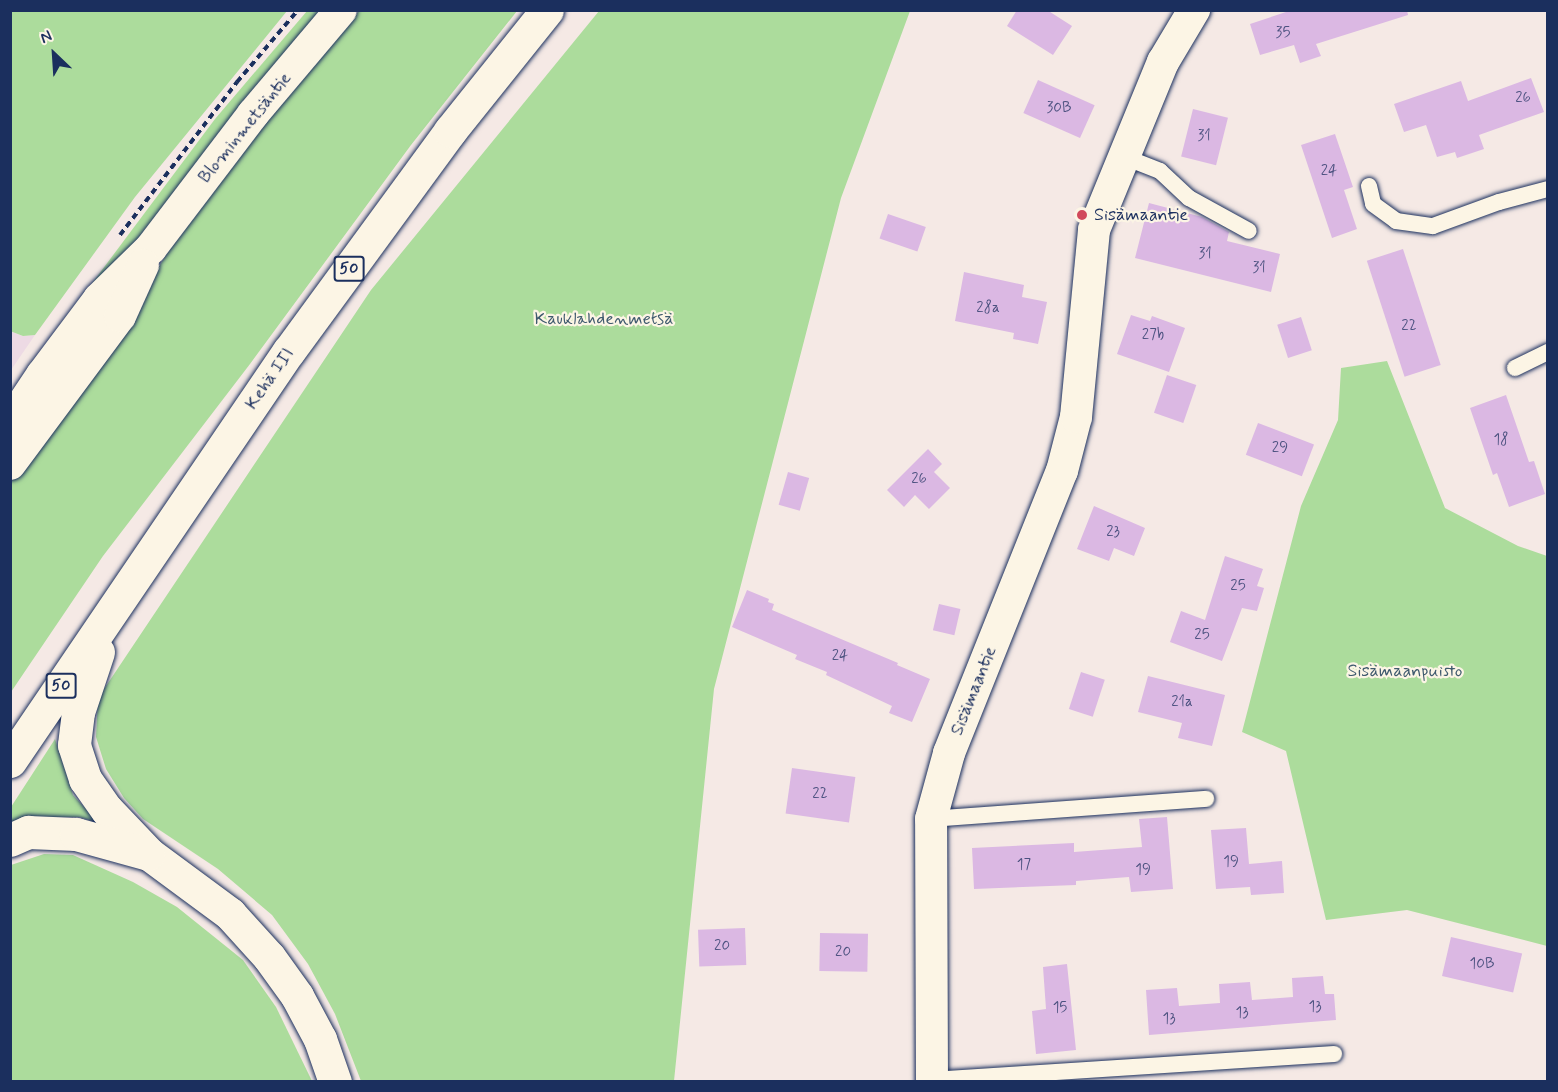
<!DOCTYPE html>
<html>
<head>
<meta charset="utf-8">
<style>
  body { margin:0 }
  #map { position:relative; width:1558px; height:1092px; overflow:hidden; background:#f5e9e5; font-family:Mynerve,sans-serif }
  div>[style] { position:absolute }
  [style*='--x'] { left:calc(var(--x)*1px); top:calc(var(--y)*1px); width:calc(var(--w)*1px); rotate:calc(var(--a)*1deg) }
  .built>* { inset:0; background:#eddae4 }
  .green>* { inset:0; background:#acdc9c }
  .building>* { inset:0; background:#dbb8e3; transform-origin:0 0 }
  .path>* { height:4px; margin-top:-2px; transform-origin:0; background:repeating-linear-gradient(90deg,#1b2f5e 0 6px,transparent 0 10.5px) }
  .roads { filter:drop-shadow(0 0 2px #1b2f5e) drop-shadow(0 0 2px #1b2f5e) }
  .service>* { height:16px; margin:-8px; padding:0 8px; transform-origin:8px; border-radius:8px; background:#fcf5e5 }
  .minor>* { height:32px; margin:-16px; padding:0 16px; transform-origin:16px; border-radius:16px; background:#fcf5e5 }
  .trunk>* { height:33px; margin:-16.5px; padding:0 16.5px; transform-origin:16.5px; border-radius:16.5px; background:#fcf5e5 }
  .dots>* { width:16px; height:16px; translate:-50% -50%; box-sizing:border-box; border:3px solid #fcf5e5; border-radius:50% }
  span { translate:-50% -50%; white-space:nowrap; text-align:center; line-height:1.15; -webkit-text-stroke:4.5px #fcf5e5; paint-order:stroke }
  .number-label { font-size:15px; color:#4b517f }
  .number-label span { -webkit-text-stroke-width:0 }
  .shield-label span { padding:2px 4px; background:#fcf5e5; border:2px solid; border-radius:4px; -webkit-text-stroke-width:0 }
  .shield-label { font-size:16px; color:#1b2f5e; font-weight:700 }
  .street-label { font-size:18px; color:#1b2f5e }
  .poi-label { font-size:18px; color:#1b2f5e }
  .left { translate:0 -50%; text-align:left }
  .park-label { font-size:18px; color:#3f5a6e }
  .frame { position:absolute; inset:0; border:12px solid #1b2f5e; pointer-events:none }
  .north { position:absolute; left:24px; top:24px; width:60px; height:60px; -webkit-text-stroke:4px #fcf5e5; paint-order:stroke; rotate:335deg; font-size:16px; font-weight:700; line-height:24px; text-align:center; color:#1b2f5e }
  .north::after { content:''; display:block; margin:auto; width:21px; height:27px; background:#1b2f5e; clip-path:polygon(50% 0,100% 100%,50% 72%,0 100%) }
</style>
</head>
<body>
<div id="map">
  <div class="built">
    <div style="clip-path:polygon(10px 331px,23px 336px,35px 335px,11px 370px)"></div>
  </div>
  <div class="green">
    <div style="clip-path:polygon(10px 11px,287px 11px,135px 197px,35px 335px,23px 336px,10px 331px)"></div>
    <div style="clip-path:polygon(307px 11px,323px 11px,146px 232px,66px 318px,215px 119px)"></div>
    <div style="clip-path:polygon(359px 11px,517px 11px,411px 145px,250px 364px,103px 556px,11px 692px,11px 480px,125px 322px,168px 252px,258px 131px)"></div>
    <div style="clip-path:polygon(599px 11px,910px 11px,841px 198px,714px 689px,674px 1081px,361px 1081px,335px 1014px,308px 964px,272px 915px,218px 869px,143px 819px,124px 798px,106px 769px,96px 737px,98px 698px,371px 290px)"></div>
    <div style="clip-path:polygon(1387px 361px,1445px 508px,1518px 546px,1547px 556px,1547px 946px,1407px 910px,1326px 920px,1286px 751px,1242px 732px,1301px 506px,1338px 420px,1341px 368px)"></div>
    <div style="clip-path:polygon(55px 739px,73px 795px,99px 823px,79px 817px,57px 817px,11px 823px,11px 807px)"></div>
    <div style="clip-path:polygon(44px 854px,73px 855px,133px 882px,177px 907px,243px 960px,276px 1007px,312px 1081px,11px 1081px,11px 865px)"></div>
  </div>
  <div class="building">
    <div style="clip-path:polygon(1017px 10px,1047px 10px,1072px 26px,1053px 55px,1007px 26px)"></div>
    <div style="clip-path:polygon(1292px 10px,1407px 10px,1408px 15px,1316px 44px,1321px 56px,1300px 63px,1294px 45px,1260px 55px,1250px 24px)"></div>
    <div style="clip-path:polygon(1531px 78px,1544px 112px,1479px 135px,1484px 149px,1457px 158px,1455px 152px,1437px 157px,1426px 125px,1404px 132px,1394px 104px,1461px 81px,1468px 101px)"></div>
    <div style="left:1038px;top:80px;width:62px;height:36px;rotate:24deg"></div>
    <div style="left:1193px;top:109px;width:36px;height:49px;rotate:14deg"></div>
    <div style="clip-path:polygon(1335px 134px,1353px 187px,1344px 190px,1357px 229px,1332px 238px,1301px 145px)"></div>
    <div style="clip-path:polygon(1149px 203px,1202px 217px,1229px 232px,1227px 241px,1280px 254px,1271px 292px,1135px 258px)"></div>
    <div style="left:888px;top:214px;width:40px;height:26px;rotate:19deg"></div>
    <div style="left:1403px;top:249px;width:122px;height:38px;rotate:72deg"></div>
    <div style="clip-path:polygon(964px 272px,1024px 285px,1022px 297px,1047px 302px,1038px 344px,1013px 339px,1014px 333px,955px 321px)"></div>
    <div style="clip-path:polygon(1131px 315px,1150px 321px,1152px 316px,1185px 328px,1169px 372px,1117px 354px)"></div>
    <div style="left:1301px;top:317px;width:35px;height:25px;rotate:72deg"></div>
    <div style="left:1167px;top:375px;width:31px;height:40px;rotate:19deg"></div>
    <div style="clip-path:polygon(1506px 395px,1529px 462px,1534px 461px,1545px 494px,1509px 507px,1497px 473px,1493px 475px,1470px 408px)"></div>
    <div style="left:1258px;top:423px;width:60px;height:34px;rotate:21deg"></div>
    <div style="clip-path:polygon(928px 449px,942px 464px,934px 472px,950px 488px,929px 509px,915px 495px,904px 507px,887px 490px)"></div>
    <div style="left:788px;top:472px;width:22px;height:34px;rotate:16deg"></div>
    <div style="clip-path:polygon(1094px 506px,1145px 528px,1134px 556px,1114px 548px,1109px 561px,1077px 549px)"></div>
    <div style="clip-path:polygon(1225px 556px,1263px 569px,1257px 586px,1264px 588px,1257px 611px,1242px 608px,1222px 661px,1170px 642px,1181px 611px,1205px 620px)"></div>
    <div style="clip-path:polygon(747px 590px,769px 599px,768px 602px,774px 604px,772px 610px,898px 663px,897px 665px,930px 679px,912px 722px,889px 713px,892px 706px,826px 675px,827px 672px,795px 659px,797px 655px,732px 627px)"></div>
    <div style="left:939px;top:604px;width:22px;height:27px;rotate:13deg"></div>
    <div style="left:1081px;top:672px;width:25px;height:39px;rotate:18deg"></div>
    <div style="clip-path:polygon(1148px 676px,1225px 695px,1212px 746px,1178px 738px,1182px 723px,1138px 712px)"></div>
    <div style="left:792px;top:768px;width:64px;height:46px;rotate:8deg"></div>
    <div style="clip-path:polygon(1167px 817px,1173px 889px,1131px 892px,1129px 877px,1076px 881px,1076px 885px,974px 889px,972px 848px,1074px 843px,1074px 852px,1142px 847px,1139px 819px)"></div>
    <div style="clip-path:polygon(1246px 828px,1249px 864px,1282px 861px,1284px 893px,1251px 895px,1250px 887px,1216px 889px,1211px 830px)"></div>
    <div style="left:745px;top:928px;width:37px;height:47px;rotate:88deg"></div>
    <div style="left:820px;top:933px;width:48px;height:38px;rotate:1deg"></div>
    <div style="left:1451px;top:937px;width:73px;height:40px;rotate:13deg"></div>
    <div style="clip-path:polygon(1067px 964px,1076px 1050px,1036px 1054px,1032px 1011px,1046px 1009px,1043px 967px)"></div>
    <div style="clip-path:polygon(1323px 976px,1325px 994px,1334px 994px,1336px 1020px,1149px 1035px,1146px 990px,1177px 988px,1179px 1006px,1220px 1003px,1219px 984px,1250px 982px,1252px 1000px,1293px 997px,1292px 978px)"></div>
  </div>
  <div class="path">
    <div style="--x:120;--y:235;--w:193;--a:-52.6"></div>
    <div style="--x:237;--y:82;--w:94;--a:-49.7"></div>
  </div>
  <div class="roads">
    <div class="service">
      <div style="--x:1122;--y:156;--w:41;--a:21.5"></div>
      <div style="--x:1160;--y:171;--w:40;--a:43"></div>
      <div style="--x:1189;--y:198;--w:68;--a:28.8"></div>
      <div style="--x:1369;--y:186;--w:18;--a:77"></div>
      <div style="--x:1373;--y:204;--w:29;--a:36"></div>
      <div style="--x:1396;--y:221;--w:37;--a:8"></div>
      <div style="--x:1433;--y:226;--w:70;--a:-20"></div>
      <div style="--x:1499;--y:202;--w:51;--a:-14.9"></div>
      <div style="--x:1515;--y:368;--w:37;--a:-26"></div>
      <div style="--x:931;--y:819;--w:276;--a:-4.2"></div>
      <div style="--x:932;--y:1080;--w:403;--a:-3.7"></div>
    </div>
    <div class="minor">
      <div style="--x:10;--y:423;--w:58;--a:-56.3"></div>
      <div style="--x:42;--y:375;--w:95;--a:-53.1"></div>
      <div style="--x:99;--y:299;--w:73;--a:-44.4"></div>
      <div style="--x:151;--y:248;--w:168;--a:-52.7"></div>
      <div style="--x:253;--y:114;--w:136;--a:-49.8"></div>
      <div style="--x:10;--y:464;--w:184;--a:-53.4"></div>
      <div style="--x:120;--y:316;--w:56;--a:-65.7"></div>
      <div style="--x:932;--y:1082;--w:263;--a:-90.2"></div>
      <div style="--x:931;--y:819;--w:68;--a:-74.7"></div>
      <div style="--x:949;--y:753;--w:304;--a:-68.2"></div>
      <div style="--x:1062;--y:471;--w:56;--a:-75.5"></div>
      <div style="--x:1076;--y:417;--w:188;--a:-84.5"></div>
      <div style="--x:1094;--y:230;--w:182;--a:-67.7"></div>
      <div style="--x:1163;--y:62;--w:61;--a:-59.2"></div>
    </div>
    <div class="trunk">
      <div style="--x:98;--y:652;--w:63;--a:108.4"></div>
      <div style="--x:78;--y:712;--w:33;--a:97"></div>
      <div style="--x:74;--y:745;--w:36;--a:72"></div>
      <div style="--x:85;--y:779;--w:38;--a:55"></div>
      <div style="--x:107;--y:810;--w:61;--a:46.3"></div>
      <div style="--x:149;--y:854;--w:101;--a:36.5"></div>
      <div style="--x:230;--y:914;--w:58;--a:47.8"></div>
      <div style="--x:269;--y:957;--w:48;--a:54.3"></div>
      <div style="--x:297;--y:996;--w:49;--a:61.9"></div>
      <div style="--x:320;--y:1039;--w:46;--a:70.8"></div>
      <div style="--x:10;--y:761;--w:496;--a:-55.8"></div>
      <div style="--x:289;--y:351;--w:273;--a:-53.8"></div>
      <div style="--x:450;--y:131;--w:155;--a:-51.3"></div>
      <div style="--x:10;--y:840;--w:20;--a:-24"></div>
      <div style="--x:28;--y:832;--w:48;--a:2.4"></div>
      <div style="--x:76;--y:834;--w:75;--a:15.5"></div>
    </div>
  </div>
  <div class="dots">
    <div style="left:1082px;top:215px;background:#d1495b"></div>
  </div>
  <div class="number-label">
    <span style="left:1283px;top:34px">35</span>
    <span style="left:1523px;top:99px">26</span>
    <span style="left:1059px;top:109px">30B</span>
    <span style="left:1204px;top:137px">31</span>
    <span style="left:1329px;top:172px">24</span>
    <span style="left:1205px;top:255px">31</span>
    <span style="left:1259px;top:269px">31</span>
    <span style="left:988px;top:309px">28a</span>
    <span style="left:1409px;top:327px">22</span>
    <span style="left:1153px;top:336px">27b</span>
    <span style="left:1501px;top:441px">18</span>
    <span style="left:1280px;top:449px">29</span>
    <span style="left:919px;top:480px">26</span>
    <span style="left:1113px;top:533px">23</span>
    <span style="left:1238px;top:587px">25</span>
    <span style="left:1202px;top:636px">25</span>
    <span style="left:840px;top:657px">24</span>
    <span style="left:1182px;top:703px">21a</span>
    <span style="left:820px;top:795px">22</span>
    <span style="left:1231px;top:863px">19</span>
    <span style="left:1024px;top:866px">17</span>
    <span style="left:1143px;top:871px">19</span>
    <span style="left:722px;top:947px">20</span>
    <span style="left:843px;top:953px">20</span>
    <span style="left:1482px;top:965px">10B</span>
    <span style="left:1315px;top:1008px">13</span>
    <span style="left:1060px;top:1009px">15</span>
    <span style="left:1242px;top:1014px">13</span>
    <span style="left:1169px;top:1020px">13</span>
  </div>
  <div class="shield-label">
    <span style="left:349px;top:269px">50</span>
    <span style="left:61px;top:686px">50</span>
  </div>
  <div class="street-label">
    <span style="left:245px;top:128px;rotate:-51deg">Blominmetsäntie</span>
    <span style="left:270px;top:379px;rotate:-55deg">Kehä III</span>
    <span style="left:974px;top:691px;rotate:-68deg">Sisämaantie</span>
  </div>
  <div class="poi-label">
    <span class="left" style="left:1094px;top:215px">Sisämaantie</span>
  </div>
  <div class="park-label">
    <span style="left:604px;top:319px">Kauklahdenmetsä</span>
    <span style="left:1405px;top:671px">Sisämaanpuisto</span>
  </div>
  <div class="frame"></div>
  <div class="north">N</div>
</div>
</body>
</html>
